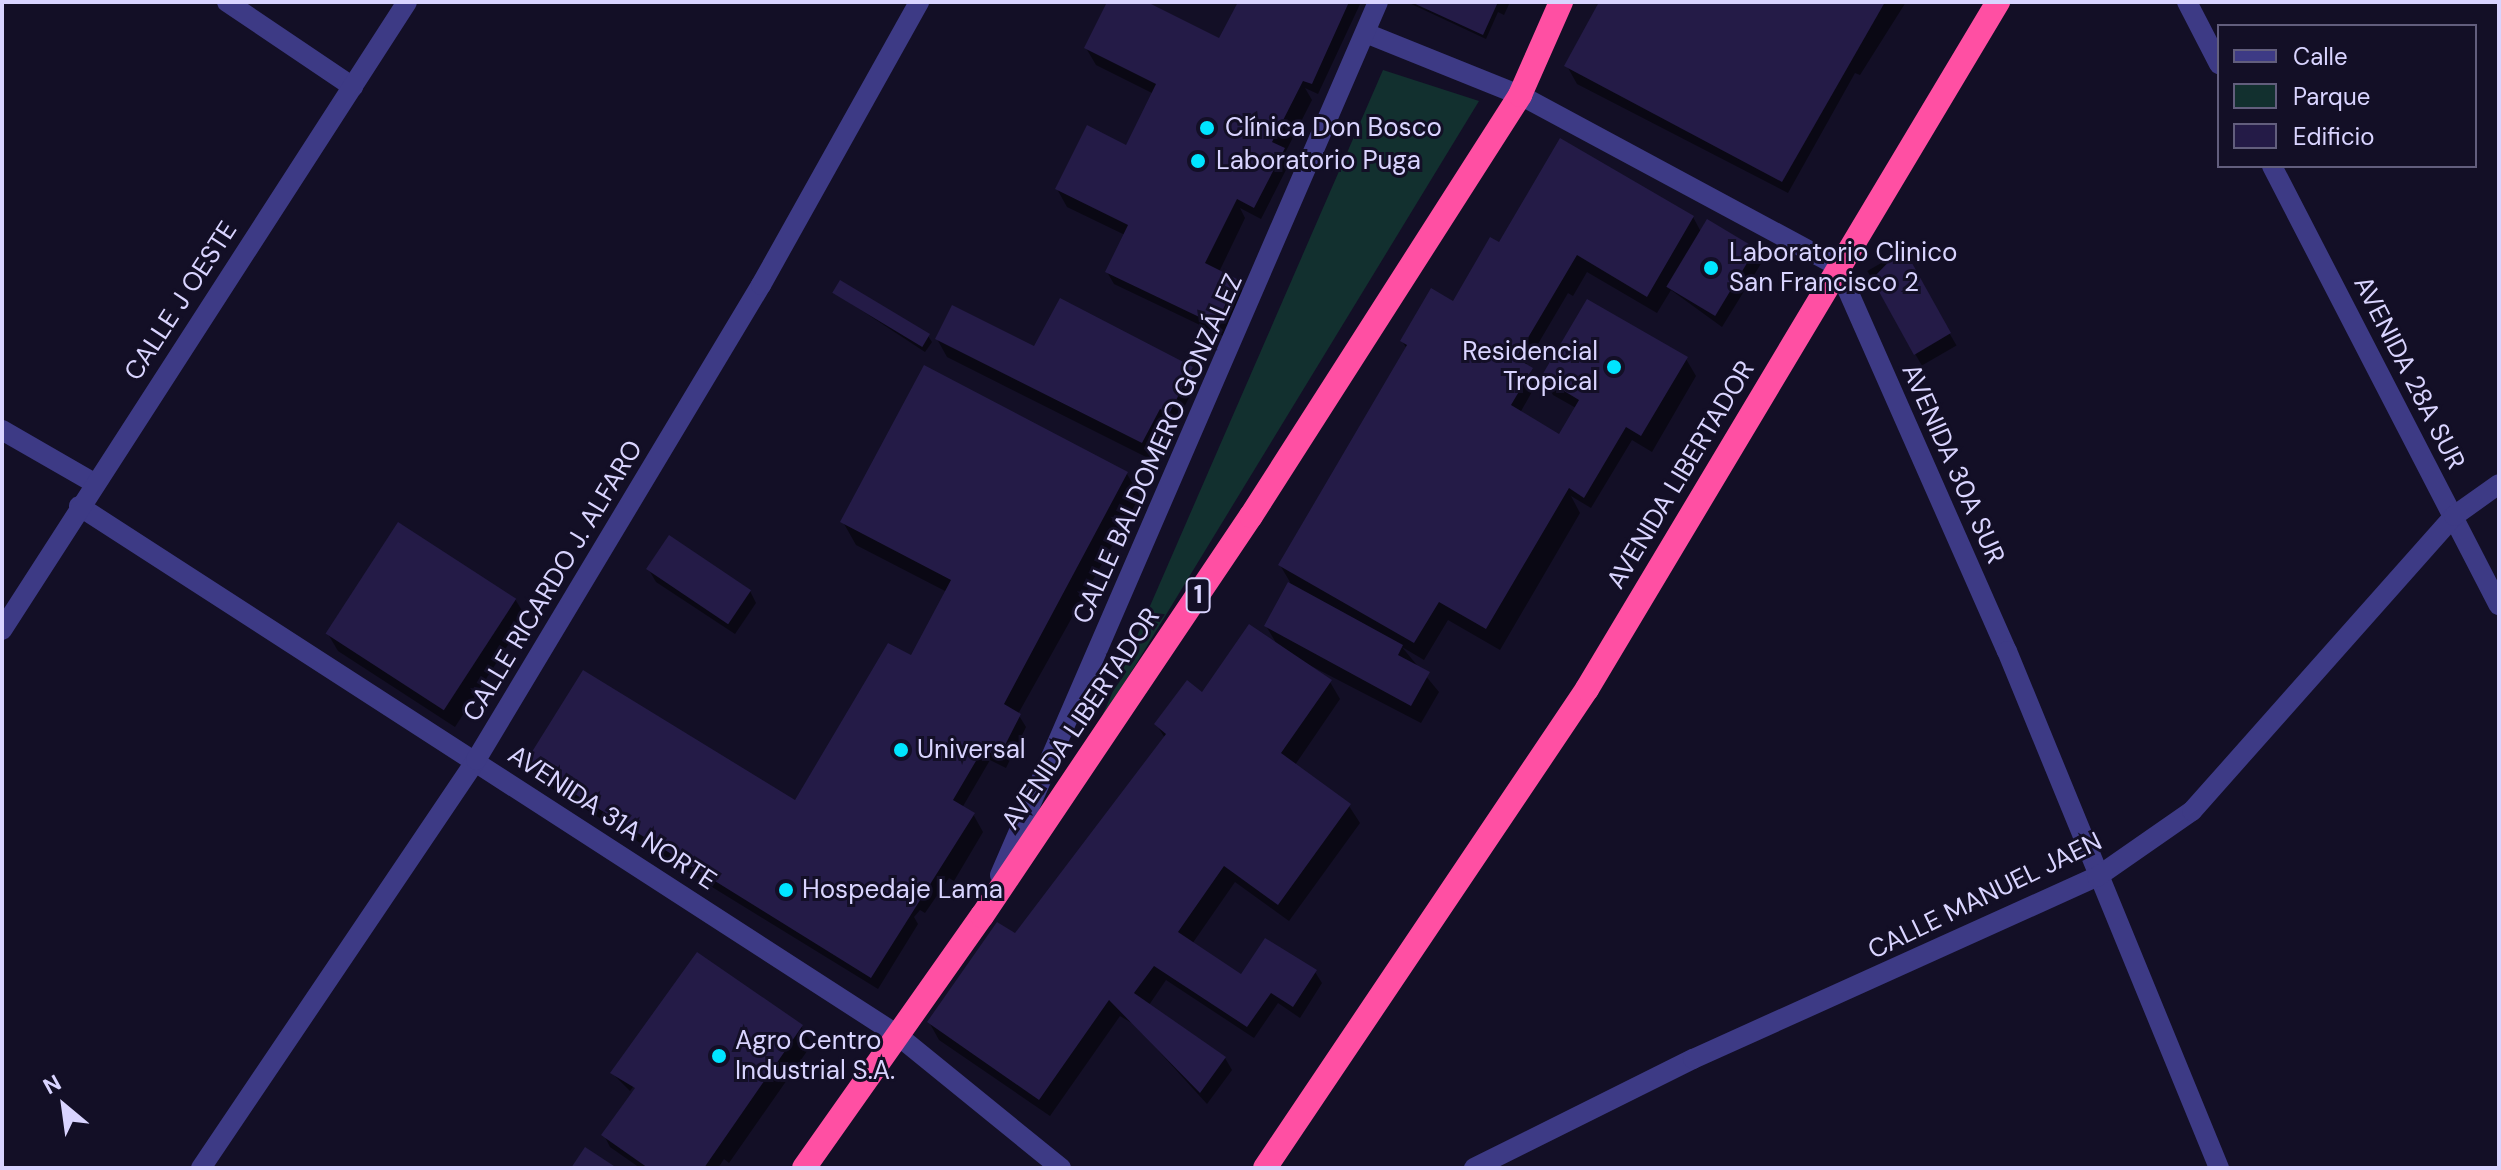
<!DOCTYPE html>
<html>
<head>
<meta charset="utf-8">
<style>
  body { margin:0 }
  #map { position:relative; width:2501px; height:1170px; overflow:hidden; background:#130f26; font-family:"DM Sans",sans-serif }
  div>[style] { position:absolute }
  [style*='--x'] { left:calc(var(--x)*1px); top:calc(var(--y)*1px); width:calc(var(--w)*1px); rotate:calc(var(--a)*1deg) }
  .green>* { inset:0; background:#12302f }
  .shadow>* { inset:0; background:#0007; transform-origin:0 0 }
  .building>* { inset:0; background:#241b47; transform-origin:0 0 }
  .lane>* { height:20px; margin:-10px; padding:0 10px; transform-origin:10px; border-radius:10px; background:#3d3a85 }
  .street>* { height:20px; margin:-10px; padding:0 10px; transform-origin:10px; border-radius:10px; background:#3d3a85 }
  .highway>* { height:24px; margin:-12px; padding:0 12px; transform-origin:12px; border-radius:12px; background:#ff4fa3 }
  .dots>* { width:22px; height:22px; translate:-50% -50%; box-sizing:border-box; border:4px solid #130f26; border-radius:50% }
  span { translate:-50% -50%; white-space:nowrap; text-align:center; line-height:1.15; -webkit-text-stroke:6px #130f26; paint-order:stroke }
  .shield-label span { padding:2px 6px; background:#130f26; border:2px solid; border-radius:6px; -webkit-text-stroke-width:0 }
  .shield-label { font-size:24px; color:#d9d4ff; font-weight:700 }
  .poi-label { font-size:26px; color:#d9d4ff }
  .left { translate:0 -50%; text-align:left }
  .right { translate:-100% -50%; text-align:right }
  .street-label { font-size:26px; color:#d9d4ff }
  .frame { position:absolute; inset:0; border:4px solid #d9d4ff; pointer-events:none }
  .legend { position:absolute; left:2217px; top:24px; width:260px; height:144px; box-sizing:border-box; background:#130f26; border:2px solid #625e7d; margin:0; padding:10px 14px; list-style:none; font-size:24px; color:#d9d4ff }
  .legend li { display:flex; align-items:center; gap:16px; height:40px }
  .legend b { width:40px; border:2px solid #625e7d }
  .north { position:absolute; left:24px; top:1066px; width:80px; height:80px; -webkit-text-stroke:6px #130f26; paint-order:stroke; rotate:331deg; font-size:22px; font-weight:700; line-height:32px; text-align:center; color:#d9d4ff }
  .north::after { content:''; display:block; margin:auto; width:28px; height:36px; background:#d9d4ff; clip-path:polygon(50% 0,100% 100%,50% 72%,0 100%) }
</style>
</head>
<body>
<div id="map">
  <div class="green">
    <div style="clip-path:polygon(1383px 70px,1479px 101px,1097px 728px)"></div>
  </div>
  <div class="shadow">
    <div style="clip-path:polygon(1110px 2px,1142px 2px,1224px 43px,1239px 2px,1361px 2px,1318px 94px,1305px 88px,1312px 100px,1285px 153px,1290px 162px,1261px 219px,1240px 208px,1245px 218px,1219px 272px,1236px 280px,1243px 292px,1223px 336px,1114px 284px,1107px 272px,1125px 235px,1067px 207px,1057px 189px,1127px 148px,1154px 94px,1096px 65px,1086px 48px)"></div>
    <div style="clip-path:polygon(1510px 2px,1504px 15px,1498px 12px,1486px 39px,1407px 2px)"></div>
    <div style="clip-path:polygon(1602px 2px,1906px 2px,1860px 75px,1855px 73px,1788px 193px,1577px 84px,1567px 66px)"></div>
    <div style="clip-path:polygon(1693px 217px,1701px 232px,1755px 250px,1762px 262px,1722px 327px,1671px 290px,1657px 313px,1587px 272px,1573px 296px,1568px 293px,1525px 366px,1538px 381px,1520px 413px,1560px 437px,1576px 408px,1553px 395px,1543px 377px,1686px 359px,1696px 376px,1652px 452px,1632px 440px,1591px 508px,1571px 496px,1580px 513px,1500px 650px,1448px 620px,1424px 660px,1402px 647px,1439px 692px,1421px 723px,1290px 655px,1330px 682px,1340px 699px,1295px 765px,1349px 806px,1360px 823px,1289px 921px,1235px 882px,1192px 944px,1241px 977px,1315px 972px,1322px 983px,1300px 1018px,1278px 1003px,1254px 1038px,1166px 980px,1149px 1005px,1225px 1058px,1232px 1070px,1207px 1104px,1135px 1025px,1120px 1016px,1050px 1116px,939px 1040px,929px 1022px,1015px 936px,1165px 738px,1156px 724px,1278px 646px,1266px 626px,1290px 582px,1280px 565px,1407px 349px,1402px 341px,1454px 304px,1505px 248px)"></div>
    <div style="left:1902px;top:251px;width:109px;height:40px;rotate:60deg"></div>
    <div style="clip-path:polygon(835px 293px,928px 336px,932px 342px,925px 352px)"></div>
    <div style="clip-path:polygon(937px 339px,1191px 368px,1198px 380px,1175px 425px,1163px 418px,1168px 428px,1152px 460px,947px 357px)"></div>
    <div style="clip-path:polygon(1127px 474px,1140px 496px,1018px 714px,1026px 727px,1006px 768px,990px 760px,962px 808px,973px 814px,983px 832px,954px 881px,949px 878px,925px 913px,920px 910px,914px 917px,918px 924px,878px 989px,538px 780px,528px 763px,794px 802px,889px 646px,917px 661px,947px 592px,856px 545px,843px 522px)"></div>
    <div style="clip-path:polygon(649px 570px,750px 591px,756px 603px,735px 634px,656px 582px)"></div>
    <div style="clip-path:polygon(515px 599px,526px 617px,455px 727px,338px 651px,328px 634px)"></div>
    <div style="clip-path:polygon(697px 955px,801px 1026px,812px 1044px,729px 1163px,724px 1159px,718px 1168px,640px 1168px,610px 1147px,604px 1135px,720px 971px,630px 1091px,612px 1073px)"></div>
  </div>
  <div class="building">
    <div style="clip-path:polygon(1107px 2px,1147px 2px,1219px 38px,1238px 2px,1349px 2px,1312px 84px,1303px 81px,1272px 142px,1285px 148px,1254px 208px,1237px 199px,1205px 263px,1237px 279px,1216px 325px,1105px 272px,1128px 225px,1055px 189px,1087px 125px,1126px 145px,1156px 84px,1084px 48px)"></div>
    <div style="clip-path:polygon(1411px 2px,1498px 2px,1483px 35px)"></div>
    <div style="clip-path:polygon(1599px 2px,1885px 2px,1782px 182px,1564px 66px)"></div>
    <div style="clip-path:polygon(1560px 138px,1694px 216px,1647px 297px,1577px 255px,1516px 358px,1533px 368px,1511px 405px,1559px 434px,1579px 400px,1541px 377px,1587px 299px,1688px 357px,1641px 436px,1626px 427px,1584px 498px,1569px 488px,1486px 629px,1439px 602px,1414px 643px,1278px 565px,1407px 345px,1400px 341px,1431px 288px,1453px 301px,1490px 237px,1499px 242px)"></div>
    <div style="left:1707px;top:219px;width:57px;height:79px;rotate:31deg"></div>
    <div style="clip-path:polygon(1903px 247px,1951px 333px,1914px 355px,1872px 279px)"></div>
    <div style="left:840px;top:280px;width:105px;height:15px;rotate:31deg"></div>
    <div style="clip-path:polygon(1060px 298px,1193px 367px,1169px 414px,1160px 409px,1142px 443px,935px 339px,952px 305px,1034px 346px)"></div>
    <div style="clip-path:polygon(924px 365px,1128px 472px,1004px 704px,1021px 714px,999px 757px,983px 749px,953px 800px,975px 813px,871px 978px,525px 763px,583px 670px,795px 800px,888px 643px,911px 655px,951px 580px,840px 522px)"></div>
    <div style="left:398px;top:522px;width:141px;height:133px;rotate:33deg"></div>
    <div style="left:669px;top:535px;width:99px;height:41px;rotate:34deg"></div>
    <div style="clip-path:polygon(1288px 582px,1403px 645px,1398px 655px,1430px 672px,1411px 706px,1264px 626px)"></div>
    <div style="clip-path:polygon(1249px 624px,1332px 680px,1281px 753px,1351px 804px,1278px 905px,1224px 866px,1178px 932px,1241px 974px,1265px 938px,1317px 970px,1293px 1007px,1271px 993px,1247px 1027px,1154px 966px,1134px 993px,1226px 1057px,1200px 1093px,1109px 1000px,1039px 1100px,927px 1022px,997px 922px,1015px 933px,1166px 734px,1154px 724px,1187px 680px,1202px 692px)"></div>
    <div style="clip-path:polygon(697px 952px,803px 1025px,704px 1168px,648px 1168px,601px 1135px,635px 1088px,610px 1073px)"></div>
    <div style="clip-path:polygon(585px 1147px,617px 1168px,571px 1168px)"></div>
  </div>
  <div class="lane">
    <div style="--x:2;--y:430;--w:106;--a:29.9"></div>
  </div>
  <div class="street">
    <div style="--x:227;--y:2;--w:152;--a:34"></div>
    <div style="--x:2187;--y:2;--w:70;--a:62.7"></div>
    <div style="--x:1368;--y:34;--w:164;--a:21.9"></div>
    <div style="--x:1520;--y:95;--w:360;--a:28.3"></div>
    <div style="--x:1837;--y:266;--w:421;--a:66.2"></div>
    <div style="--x:2007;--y:651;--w:559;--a:67.7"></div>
    <div style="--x:2272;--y:166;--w:494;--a:62.7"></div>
    <div style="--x:79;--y:506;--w:973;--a:32.87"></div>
    <div style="--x:896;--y:1034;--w:213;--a:39.1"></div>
    <div style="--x:2;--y:630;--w:747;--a:-57.18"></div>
    <div style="--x:1000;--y:875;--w:951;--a:-66.59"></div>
    <div style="--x:201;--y:1168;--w:492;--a:-56"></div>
    <div style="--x:476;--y:760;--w:554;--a:-59.04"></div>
    <div style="--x:761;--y:285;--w:324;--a:-60.8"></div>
    <div style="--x:1474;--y:1168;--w:245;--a:-26.5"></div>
    <div style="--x:1693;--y:1059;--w:443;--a:-24.3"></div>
    <div style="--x:2097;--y:877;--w:116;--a:-34.8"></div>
    <div style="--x:2192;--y:811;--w:395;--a:-48.4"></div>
    <div style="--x:2454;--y:516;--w:55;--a:-35.4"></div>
  </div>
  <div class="highway">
    <div style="--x:804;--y:1168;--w:309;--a:-54.8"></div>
    <div style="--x:982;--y:916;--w:482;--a:-56.1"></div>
    <div style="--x:1251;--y:516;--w:500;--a:-57.4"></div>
    <div style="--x:1520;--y:95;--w:102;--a:-66.2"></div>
    <div style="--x:1265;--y:1168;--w:577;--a:-56.09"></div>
    <div style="--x:1587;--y:689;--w:801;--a:-59.11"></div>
  </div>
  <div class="dots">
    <div style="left:1207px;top:128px;background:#00e5ff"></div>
    <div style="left:1198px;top:161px;background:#00e5ff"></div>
    <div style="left:1711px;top:268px;background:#00e5ff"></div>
    <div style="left:1614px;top:367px;background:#00e5ff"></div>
    <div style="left:901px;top:750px;background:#00e5ff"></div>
    <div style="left:786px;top:890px;background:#00e5ff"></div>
    <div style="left:719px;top:1056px;background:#00e5ff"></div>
  </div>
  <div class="shield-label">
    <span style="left:1198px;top:595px">1</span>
  </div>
  <div class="poi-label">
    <span class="left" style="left:1225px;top:128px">Clínica Don Bosco</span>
    <span class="left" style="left:1216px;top:161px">Laboratorio Puga</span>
    <span class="left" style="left:1729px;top:268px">Laboratorio Clinico<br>San Francisco 2</span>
    <span class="right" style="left:1598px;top:367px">Residencial<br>Tropical</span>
    <span class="left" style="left:917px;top:750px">Universal</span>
    <span class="left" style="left:802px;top:890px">Hospedaje Lama</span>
    <span class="left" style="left:735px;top:1056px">Agro Centro<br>Industrial S.A.</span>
  </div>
  <div class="street-label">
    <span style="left:181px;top:301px;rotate:-57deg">CALLE J OESTE</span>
    <span style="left:2409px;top:373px;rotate:63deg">AVENIDA 28A SUR</span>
    <span style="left:1158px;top:449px;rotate:-66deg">CALLE BALDOMERO GONZÁLEZ</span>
    <span style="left:1953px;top:464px;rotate:66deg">AVENIDA 30A SUR</span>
    <span style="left:1681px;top:475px;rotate:-59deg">AVENIDA LIBERTADOR</span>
    <span style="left:553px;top:581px;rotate:-59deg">CALLE RICARDO J. ALFARO</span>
    <span style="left:1081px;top:719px;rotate:-56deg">AVENIDA LIBERTADOR</span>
    <span style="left:612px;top:818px;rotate:33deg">AVENIDA 31A NORTE</span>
    <span style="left:1985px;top:896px;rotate:-26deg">CALLE MANUEL JAEN</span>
  </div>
  <div class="frame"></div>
  <ul class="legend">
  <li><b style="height:10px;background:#3d3a85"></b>Calle</li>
  <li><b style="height:22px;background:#12302f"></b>Parque</li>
  <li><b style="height:22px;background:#241b47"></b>Edificio</li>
  </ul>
  <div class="north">N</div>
</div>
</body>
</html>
